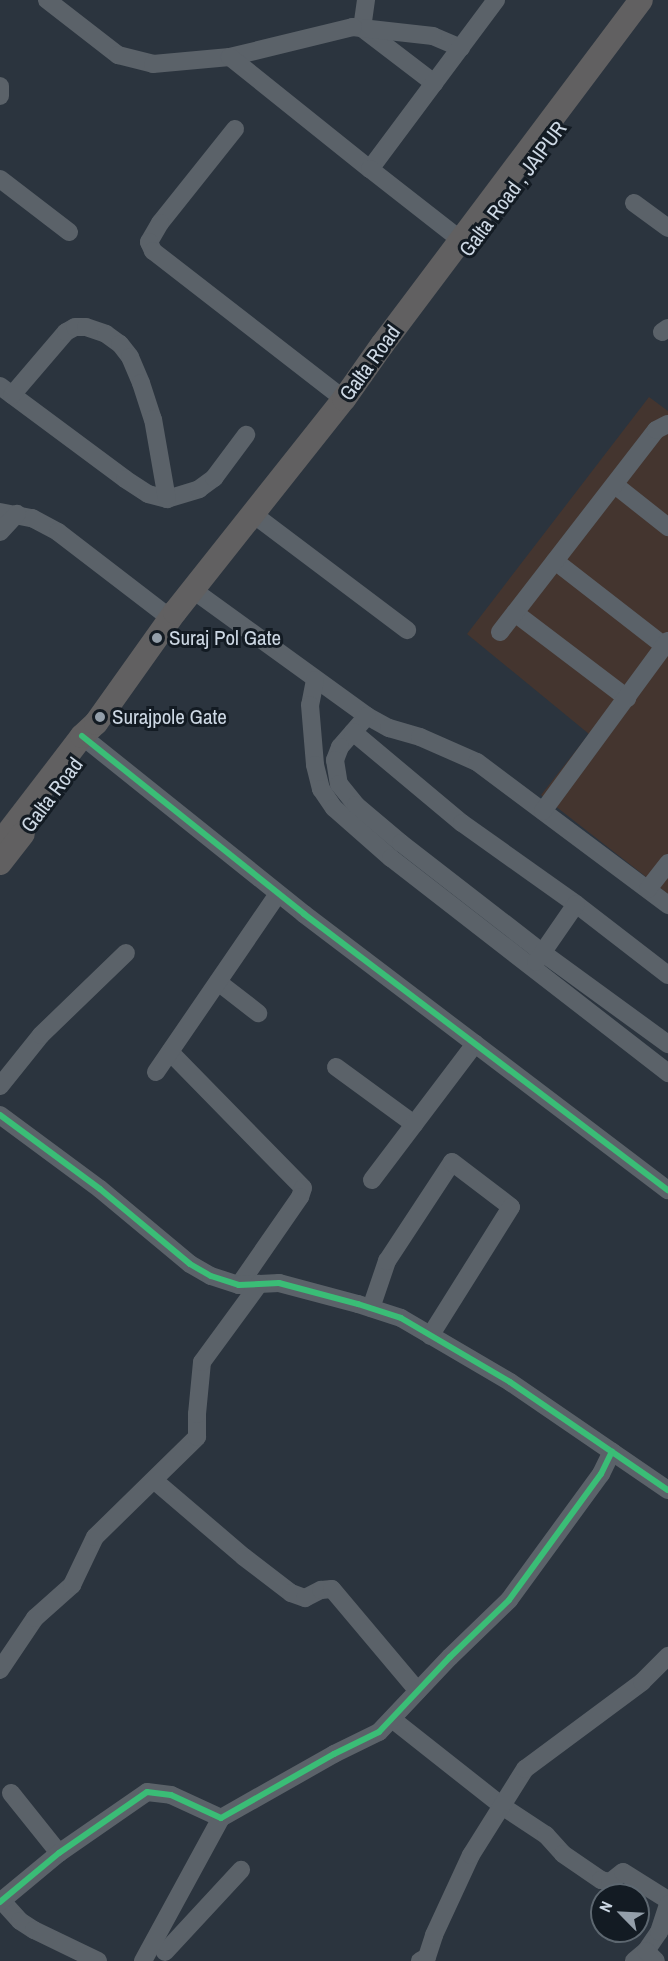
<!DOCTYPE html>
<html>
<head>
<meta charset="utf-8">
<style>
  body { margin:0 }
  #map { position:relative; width:668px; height:1961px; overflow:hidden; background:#2b343e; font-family:"Archivo Narrow",sans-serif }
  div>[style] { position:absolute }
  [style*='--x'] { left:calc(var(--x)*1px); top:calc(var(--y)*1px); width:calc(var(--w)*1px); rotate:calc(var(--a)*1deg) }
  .industrial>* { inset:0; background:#44352f }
  .minor>* { height:18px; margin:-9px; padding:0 9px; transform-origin:9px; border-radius:9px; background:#5b6269 }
  .major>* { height:24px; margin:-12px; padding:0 12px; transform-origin:12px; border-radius:12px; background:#616061 }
  .cycleway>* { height:6px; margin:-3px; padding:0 3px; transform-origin:3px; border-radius:3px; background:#3abd76 }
  .dots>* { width:16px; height:16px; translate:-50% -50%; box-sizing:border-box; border:3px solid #131b23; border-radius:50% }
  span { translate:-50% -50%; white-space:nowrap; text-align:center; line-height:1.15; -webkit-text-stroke:6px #131b23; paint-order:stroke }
  .street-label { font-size:21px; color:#cdd8e4 }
  .poi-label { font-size:21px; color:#cdd8e4 }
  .left { translate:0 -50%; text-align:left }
  .north { position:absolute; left:590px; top:1883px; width:60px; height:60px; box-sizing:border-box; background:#131b23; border:2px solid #5d6770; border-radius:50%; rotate:294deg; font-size:16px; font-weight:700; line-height:24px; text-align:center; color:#cdd8e4 }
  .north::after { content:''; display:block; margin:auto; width:21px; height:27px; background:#949faa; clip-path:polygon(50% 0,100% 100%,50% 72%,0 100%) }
</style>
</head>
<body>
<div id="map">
  <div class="industrial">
    <div style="clip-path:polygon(649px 397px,668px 411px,668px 894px,541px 795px,589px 734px,467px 634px)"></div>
  </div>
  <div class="minor">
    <div style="--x:47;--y:0;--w:90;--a:37.8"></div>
    <div style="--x:118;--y:55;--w:36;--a:14"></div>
    <div style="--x:153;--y:64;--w:77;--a:-5.2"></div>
    <div style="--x:366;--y:0;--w:28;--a:98"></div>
    <div style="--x:362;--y:28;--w:91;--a:37.4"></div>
    <div style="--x:461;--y:48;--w:30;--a:-157"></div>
    <div style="--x:433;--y:36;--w:81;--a:-173.6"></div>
    <div style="--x:353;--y:27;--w:127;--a:166.3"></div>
    <div style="--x:230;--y:57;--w:179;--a:38.7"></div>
    <div style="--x:370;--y:169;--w:211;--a:-53.3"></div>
    <div style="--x:0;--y:86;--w:10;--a:90"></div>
    <div style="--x:235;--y:129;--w:120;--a:128.6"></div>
    <div style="--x:160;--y:223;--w:22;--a:120"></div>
    <div style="--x:149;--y:242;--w:10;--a:66"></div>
    <div style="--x:153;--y:251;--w:242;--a:37.8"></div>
    <div style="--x:370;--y:169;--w:115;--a:38"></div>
    <div style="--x:0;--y:179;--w:87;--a:37.5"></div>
    <div style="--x:634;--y:203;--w:42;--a:36.3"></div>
    <div style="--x:662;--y:332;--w:7;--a:-34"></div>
    <div style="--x:0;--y:386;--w:156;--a:36.6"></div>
    <div style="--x:125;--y:479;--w:27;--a:33"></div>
    <div style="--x:148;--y:494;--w:20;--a:15"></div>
    <div style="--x:167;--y:499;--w:34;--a:-17"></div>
    <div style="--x:199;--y:489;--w:19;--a:-36"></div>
    <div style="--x:214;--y:478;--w:54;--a:-53.3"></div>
    <div style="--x:12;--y:395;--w:83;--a:-49.4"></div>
    <div style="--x:66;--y:332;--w:10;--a:-29"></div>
    <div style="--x:75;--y:327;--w:11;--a:0"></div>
    <div style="--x:86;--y:327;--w:21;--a:19"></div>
    <div style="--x:106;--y:334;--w:17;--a:36"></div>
    <div style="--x:120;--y:344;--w:16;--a:52"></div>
    <div style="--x:130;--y:357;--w:28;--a:67"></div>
    <div style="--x:141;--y:383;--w:38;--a:72"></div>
    <div style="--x:153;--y:419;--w:81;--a:80.1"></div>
    <div style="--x:615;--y:485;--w:68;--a:38.4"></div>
    <div style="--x:0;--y:512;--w:33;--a:11"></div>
    <div style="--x:32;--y:518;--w:30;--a:28"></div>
    <div style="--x:58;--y:532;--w:141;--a:37.5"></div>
    <div style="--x:253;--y:514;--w:193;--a:37"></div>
    <div style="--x:0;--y:532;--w:25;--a:-47"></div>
    <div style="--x:555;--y:561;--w:138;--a:37.9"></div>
    <div style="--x:193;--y:590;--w:215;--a:35.9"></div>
    <div style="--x:367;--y:716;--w:25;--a:29"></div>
    <div style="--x:389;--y:728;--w:32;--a:16"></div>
    <div style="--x:420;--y:737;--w:62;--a:23.7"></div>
    <div style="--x:477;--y:762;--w:239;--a:36.8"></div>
    <div style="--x:515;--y:613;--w:141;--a:37.2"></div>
    <div style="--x:500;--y:632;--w:255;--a:-52.3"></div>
    <div style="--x:656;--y:430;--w:13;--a:-27"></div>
    <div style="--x:315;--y:680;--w:25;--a:101"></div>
    <div style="--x:310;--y:705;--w:60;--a:85.2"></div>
    <div style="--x:315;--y:765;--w:25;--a:76"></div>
    <div style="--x:321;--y:789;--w:23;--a:56"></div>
    <div style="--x:334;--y:808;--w:76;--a:41.3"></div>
    <div style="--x:391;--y:858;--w:351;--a:37.8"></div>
    <div style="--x:367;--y:716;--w:41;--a:131.1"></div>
    <div style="--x:340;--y:747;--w:14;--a:111"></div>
    <div style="--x:335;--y:760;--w:24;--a:81"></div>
    <div style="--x:339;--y:784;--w:27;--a:51"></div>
    <div style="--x:356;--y:805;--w:59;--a:40.2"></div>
    <div style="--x:401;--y:843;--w:180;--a:37.8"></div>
    <div style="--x:543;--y:953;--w:155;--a:36.1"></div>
    <div style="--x:353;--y:732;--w:142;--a:39.9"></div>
    <div style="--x:462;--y:823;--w:140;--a:35.4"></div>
    <div style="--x:576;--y:904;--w:116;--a:37.7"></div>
    <div style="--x:82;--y:736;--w:285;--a:38.7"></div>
    <div style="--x:304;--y:914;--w:457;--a:37.2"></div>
    <div style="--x:543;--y:811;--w:211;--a:-53.7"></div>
    <div style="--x:648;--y:889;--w:33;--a:-52"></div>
    <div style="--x:536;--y:962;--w:70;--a:-55.4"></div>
    <div style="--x:218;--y:982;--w:51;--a:37.8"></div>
    <div style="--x:170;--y:1052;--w:190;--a:45.6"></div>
    <div style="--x:303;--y:1188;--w:9;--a:108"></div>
    <div style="--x:300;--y:1197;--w:107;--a:124.7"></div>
    <div style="--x:336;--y:1067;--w:97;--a:36.2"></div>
    <div style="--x:156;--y:1072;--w:216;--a:-55.6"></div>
    <div style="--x:0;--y:1086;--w:65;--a:-51.2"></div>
    <div style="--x:41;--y:1035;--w:118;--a:-44"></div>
    <div style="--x:0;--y:1115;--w:124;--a:36.5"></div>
    <div style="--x:100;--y:1189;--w:117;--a:39.8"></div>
    <div style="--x:190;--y:1264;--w:24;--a:30"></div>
    <div style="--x:211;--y:1276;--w:29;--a:18"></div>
    <div style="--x:239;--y:1285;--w:40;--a:-2.9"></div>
    <div style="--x:279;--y:1283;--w:82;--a:14.9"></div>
    <div style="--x:358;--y:1304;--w:45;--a:18"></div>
    <div style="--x:401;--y:1318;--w:126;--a:30.4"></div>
    <div style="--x:510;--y:1382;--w:191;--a:34.4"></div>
    <div style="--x:372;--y:1180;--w:171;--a:-52.9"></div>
    <div style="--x:371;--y:1308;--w:50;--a:-71.2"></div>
    <div style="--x:387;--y:1261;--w:118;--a:-56.7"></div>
    <div style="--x:452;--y:1162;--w:74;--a:37.3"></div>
    <div style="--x:511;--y:1207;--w:152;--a:122.1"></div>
    <div style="--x:155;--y:1481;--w:117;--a:40.5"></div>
    <div style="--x:244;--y:1557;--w:59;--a:37.5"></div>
    <div style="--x:291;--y:1593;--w:15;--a:20"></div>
    <div style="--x:305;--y:1598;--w:18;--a:-27"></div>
    <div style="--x:321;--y:1590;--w:11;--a:-5"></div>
    <div style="--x:332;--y:1589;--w:133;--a:49.9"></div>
    <div style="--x:0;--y:1670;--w:63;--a:-56.1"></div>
    <div style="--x:35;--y:1618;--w:50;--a:-41.7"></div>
    <div style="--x:72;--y:1585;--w:53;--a:-64.4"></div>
    <div style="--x:95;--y:1537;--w:143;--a:-44.4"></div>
    <div style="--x:197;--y:1437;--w:23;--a:-90"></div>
    <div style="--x:197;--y:1414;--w:52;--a:-84.5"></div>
    <div style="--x:202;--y:1362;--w:97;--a:-53.8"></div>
    <div style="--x:392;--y:1719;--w:140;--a:38.3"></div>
    <div style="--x:502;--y:1806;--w:53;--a:33.4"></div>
    <div style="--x:546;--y:1835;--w:25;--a:48"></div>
    <div style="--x:563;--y:1854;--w:46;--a:34.4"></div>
    <div style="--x:601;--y:1880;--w:9;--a:13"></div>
    <div style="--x:610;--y:1882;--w:16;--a:-38"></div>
    <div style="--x:623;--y:1872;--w:53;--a:31.9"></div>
    <div style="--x:11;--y:1793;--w:77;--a:51.3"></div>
    <div style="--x:2;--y:1901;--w:27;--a:48"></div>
    <div style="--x:20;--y:1921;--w:17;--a:33"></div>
    <div style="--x:34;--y:1930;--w:71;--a:25.8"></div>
    <div style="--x:0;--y:1902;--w:77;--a:-39.7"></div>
    <div style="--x:59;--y:1853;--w:107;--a:-34.7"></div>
    <div style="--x:147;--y:1792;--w:24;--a:7"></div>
    <div style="--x:171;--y:1795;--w:55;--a:24.7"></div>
    <div style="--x:221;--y:1818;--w:130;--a:-29.5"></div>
    <div style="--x:334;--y:1754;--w:50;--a:-26.1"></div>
    <div style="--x:379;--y:1732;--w:103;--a:-46.6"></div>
    <div style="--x:450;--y:1657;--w:82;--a:-44"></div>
    <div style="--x:509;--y:1600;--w:156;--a:-53.9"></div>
    <div style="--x:601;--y:1474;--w:25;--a:-64"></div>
    <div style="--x:646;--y:1951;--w:23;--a:-56"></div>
    <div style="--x:659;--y:1932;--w:29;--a:-72"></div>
    <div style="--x:165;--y:1952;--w:112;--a:-47.2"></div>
    <div style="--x:143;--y:1961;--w:163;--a:-61.4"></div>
    <div style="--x:420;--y:1961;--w:8;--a:-30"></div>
    <div style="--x:427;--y:1957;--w:23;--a:-72"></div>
    <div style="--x:434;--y:1935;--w:88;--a:-65.2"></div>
    <div style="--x:471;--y:1855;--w:102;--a:-57.9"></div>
    <div style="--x:525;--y:1769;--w:146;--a:-36.6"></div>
    <div style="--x:642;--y:1682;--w:37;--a:-45"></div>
    <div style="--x:634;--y:1961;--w:16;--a:-40"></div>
    <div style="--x:646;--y:1951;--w:14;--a:45"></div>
  </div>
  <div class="major">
    <div style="--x:0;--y:843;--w:135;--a:-52.5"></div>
    <div style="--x:82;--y:736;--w:19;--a:-43"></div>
    <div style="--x:96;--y:723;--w:136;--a:-54.6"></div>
    <div style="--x:175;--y:612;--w:272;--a:-51.6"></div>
    <div style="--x:344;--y:399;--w:66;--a:-54.9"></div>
    <div style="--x:382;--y:345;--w:431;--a:-53.1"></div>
    <div style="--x:0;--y:863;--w:37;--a:-52"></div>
  </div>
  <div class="cycleway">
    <div style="--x:82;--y:736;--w:285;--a:38.7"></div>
    <div style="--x:304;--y:914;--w:457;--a:37.2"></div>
    <div style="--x:0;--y:1115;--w:124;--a:36.5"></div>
    <div style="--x:100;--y:1189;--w:117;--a:39.8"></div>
    <div style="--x:190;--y:1264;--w:24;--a:30"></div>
    <div style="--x:211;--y:1276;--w:29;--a:18"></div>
    <div style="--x:239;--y:1285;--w:40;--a:-2.9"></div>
    <div style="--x:279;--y:1283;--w:82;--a:14.9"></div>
    <div style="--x:358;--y:1304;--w:45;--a:18"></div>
    <div style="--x:401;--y:1318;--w:126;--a:30.4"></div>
    <div style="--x:510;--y:1382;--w:191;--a:34.4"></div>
    <div style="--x:0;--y:1902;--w:77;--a:-39.7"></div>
    <div style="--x:59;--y:1853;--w:107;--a:-34.7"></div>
    <div style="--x:147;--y:1792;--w:24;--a:7"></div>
    <div style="--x:171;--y:1795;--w:55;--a:24.7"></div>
    <div style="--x:221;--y:1818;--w:130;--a:-29.5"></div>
    <div style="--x:334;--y:1754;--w:50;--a:-26.1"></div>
    <div style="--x:379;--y:1732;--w:103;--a:-46.6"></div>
    <div style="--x:450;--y:1657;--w:82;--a:-44"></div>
    <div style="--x:509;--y:1600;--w:156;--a:-53.9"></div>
    <div style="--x:601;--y:1474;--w:25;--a:-64"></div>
  </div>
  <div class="dots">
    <div style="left:157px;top:638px;background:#949faa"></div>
    <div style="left:100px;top:717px;background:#949faa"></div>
  </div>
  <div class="street-label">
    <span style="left:513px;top:189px;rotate:-53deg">Galta Road , JAIPUR</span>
    <span style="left:370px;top:363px;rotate:-54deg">Galta Road</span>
    <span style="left:52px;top:795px;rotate:-53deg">Galta Road</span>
  </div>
  <div class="poi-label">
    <span class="left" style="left:169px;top:638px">Suraj Pol Gate</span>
    <span class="left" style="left:112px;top:717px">Surajpole Gate</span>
  </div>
  <div class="north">N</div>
</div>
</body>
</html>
